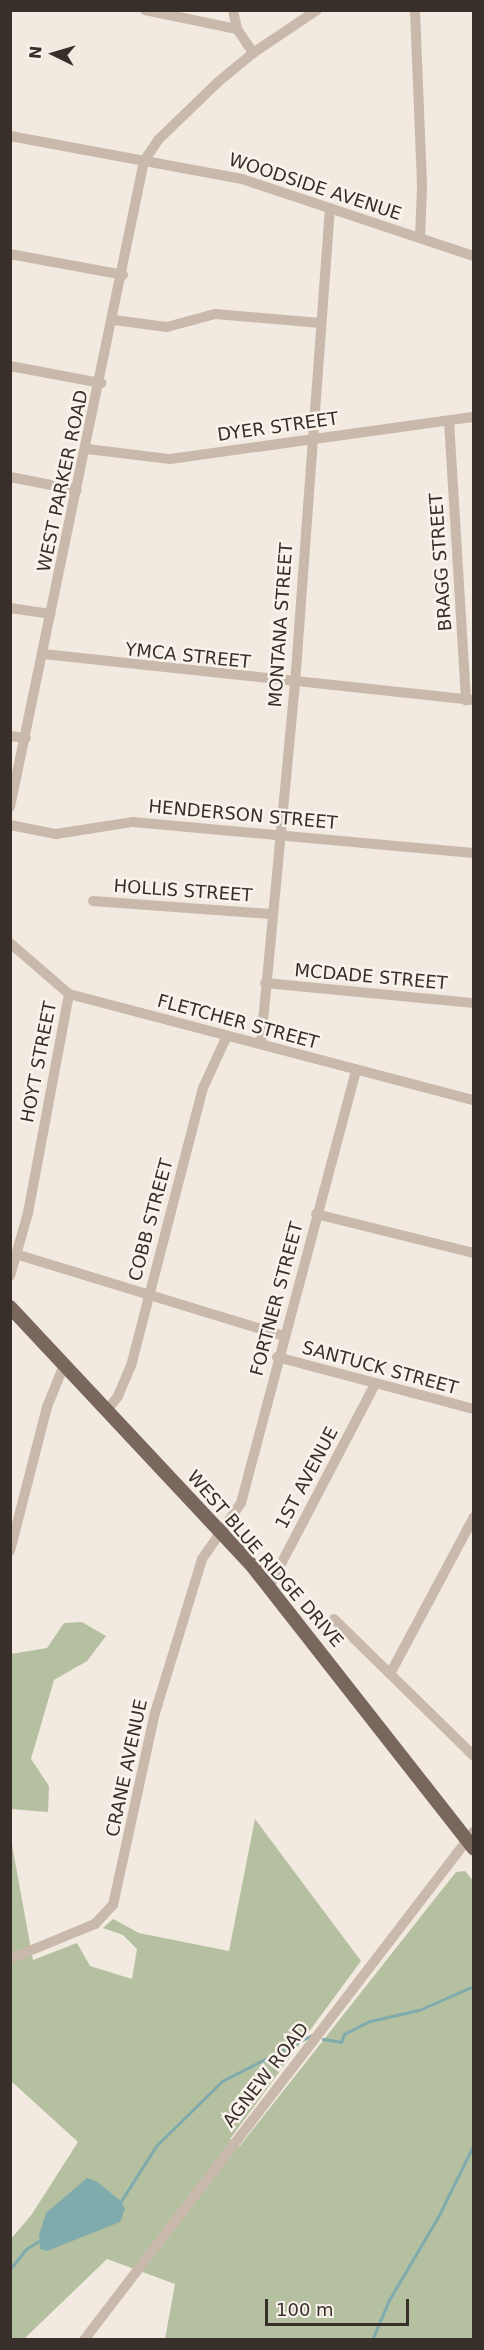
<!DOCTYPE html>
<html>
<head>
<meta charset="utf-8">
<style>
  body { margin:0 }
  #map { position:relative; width:484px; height:2350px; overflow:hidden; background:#f2e9e0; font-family:"DejaVu Sans",sans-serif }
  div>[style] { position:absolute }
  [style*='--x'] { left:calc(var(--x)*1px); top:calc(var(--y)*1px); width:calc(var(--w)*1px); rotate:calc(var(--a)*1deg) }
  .green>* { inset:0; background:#b5c0a0 }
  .water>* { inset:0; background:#80abad }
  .stream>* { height:3px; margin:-1.5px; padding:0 1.5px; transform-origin:1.5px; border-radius:1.5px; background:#80abad }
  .minor>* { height:10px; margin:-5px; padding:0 5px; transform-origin:5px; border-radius:5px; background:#c9b9ac }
  .major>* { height:14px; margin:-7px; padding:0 7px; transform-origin:7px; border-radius:7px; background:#79665d }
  span { translate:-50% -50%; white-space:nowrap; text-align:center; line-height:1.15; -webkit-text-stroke:5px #f9f3ec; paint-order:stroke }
  .street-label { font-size:18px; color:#382f2a }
  .frame { position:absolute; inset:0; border:12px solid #382f2a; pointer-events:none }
  .north { position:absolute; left:24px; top:24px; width:60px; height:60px; -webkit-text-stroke:4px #f9f3ec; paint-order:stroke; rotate:275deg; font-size:16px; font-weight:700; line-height:24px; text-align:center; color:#382f2a }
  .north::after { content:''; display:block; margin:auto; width:21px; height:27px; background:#382f2a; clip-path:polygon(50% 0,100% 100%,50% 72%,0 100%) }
  .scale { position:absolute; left:265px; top:2299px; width:144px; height:27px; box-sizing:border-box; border:3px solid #382f2a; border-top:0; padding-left:8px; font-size:18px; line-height:21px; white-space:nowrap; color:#382f2a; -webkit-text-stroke:4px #f9f3ec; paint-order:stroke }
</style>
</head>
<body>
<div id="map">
  <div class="green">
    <div style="clip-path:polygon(82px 1622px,106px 1636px,87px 1661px,54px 1680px,31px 1759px,49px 1786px,48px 1812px,11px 1809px,11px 1654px,47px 1648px,64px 1623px)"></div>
    <div style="clip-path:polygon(255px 1819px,361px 1961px,230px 2139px,239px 2147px,456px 1872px,465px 1871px,474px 1882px,473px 2339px,165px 2339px,175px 2284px,107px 2259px,24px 2339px,11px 2339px,11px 2239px,32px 2214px,78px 2142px,11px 2081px,10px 1834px,33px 1960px,77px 1943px,90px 1966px,132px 1979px,137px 1949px,123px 1935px,103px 1928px,113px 1919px,139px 1933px,229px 1951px)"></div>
  </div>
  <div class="water">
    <div style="clip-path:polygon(87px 2178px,96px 2181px,121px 2201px,125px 2209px,120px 2222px,47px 2251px,40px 2249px,39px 2235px,46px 2213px)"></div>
  </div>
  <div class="stream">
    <div style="--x:323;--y:2039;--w:18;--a:9"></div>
    <div style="--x:341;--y:2042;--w:9;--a:-69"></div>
    <div style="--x:344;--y:2034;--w:29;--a:-27"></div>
    <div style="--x:370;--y:2021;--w:50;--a:-12.7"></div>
    <div style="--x:419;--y:2010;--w:60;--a:-23.6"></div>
    <div style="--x:121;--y:2201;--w:65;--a:-57.5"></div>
    <div style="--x:156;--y:2146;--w:93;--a:-44.6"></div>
    <div style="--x:222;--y:2081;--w:101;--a:-27.1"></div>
    <div style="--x:10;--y:2269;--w:26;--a:-51"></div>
    <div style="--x:26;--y:2249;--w:15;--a:-32"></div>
    <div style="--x:372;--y:2340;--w:43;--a:-67"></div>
    <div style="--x:389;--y:2300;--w:99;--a:-59.5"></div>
    <div style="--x:439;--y:2215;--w:79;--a:-63.8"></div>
  </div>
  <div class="minor">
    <div style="--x:145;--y:10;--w:94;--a:11.7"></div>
    <div style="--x:233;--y:10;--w:19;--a:78"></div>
    <div style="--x:237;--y:29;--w:29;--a:56"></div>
    <div style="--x:415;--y:10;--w:177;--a:87.7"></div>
    <div style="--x:422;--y:187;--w:51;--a:92.2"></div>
    <div style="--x:10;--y:136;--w:236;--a:10.5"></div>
    <div style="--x:242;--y:179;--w:244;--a:18.4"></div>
    <div style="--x:10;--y:254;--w:115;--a:10.5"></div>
    <div style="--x:114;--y:320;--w:53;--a:7.5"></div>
    <div style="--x:167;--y:327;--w:50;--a:-15.2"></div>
    <div style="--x:215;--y:314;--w:106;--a:4.9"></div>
    <div style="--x:10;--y:366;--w:93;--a:10.6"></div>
    <div style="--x:449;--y:421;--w:280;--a:86.5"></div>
    <div style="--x:87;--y:449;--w:84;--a:6.9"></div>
    <div style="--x:170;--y:459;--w:307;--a:-7.9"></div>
    <div style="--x:10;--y:477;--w:68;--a:11"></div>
    <div style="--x:10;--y:608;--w:41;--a:8.3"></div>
    <div style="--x:43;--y:654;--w:433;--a:6.1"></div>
    <div style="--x:10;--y:736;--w:16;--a:7"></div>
    <div style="--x:10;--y:807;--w:660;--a:-78.28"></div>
    <div style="--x:144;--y:161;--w:25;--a:-56"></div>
    <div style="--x:158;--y:140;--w:83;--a:-44"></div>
    <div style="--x:218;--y:82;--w:45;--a:-39.6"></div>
    <div style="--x:253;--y:53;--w:77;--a:-33.9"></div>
    <div style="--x:10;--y:825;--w:47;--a:11.1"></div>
    <div style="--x:56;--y:834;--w:78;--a:-8.9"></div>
    <div style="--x:133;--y:822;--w:342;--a:5.2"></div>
    <div style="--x:93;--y:901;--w:179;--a:4.2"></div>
    <div style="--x:10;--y:943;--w:78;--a:40.8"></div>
    <div style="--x:69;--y:994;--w:419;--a:14.7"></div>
    <div style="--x:265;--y:983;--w:210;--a:5.5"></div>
    <div style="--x:261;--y:1043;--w:361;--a:-84.6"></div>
    <div style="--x:295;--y:684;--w:477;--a:-85.8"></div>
    <div style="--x:316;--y:1214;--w:163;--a:13.9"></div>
    <div style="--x:19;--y:1255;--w:277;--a:17"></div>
    <div style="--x:10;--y:1276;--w:66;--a:-74.1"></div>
    <div style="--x:28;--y:1213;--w:223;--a:-79.4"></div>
    <div style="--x:277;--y:1357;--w:204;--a:14.8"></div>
    <div style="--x:108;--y:1409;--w:16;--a:-52"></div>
    <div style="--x:118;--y:1396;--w:33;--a:-67"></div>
    <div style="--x:131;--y:1366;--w:287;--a:-75.5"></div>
    <div style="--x:203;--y:1088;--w:55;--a:-65.3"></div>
    <div style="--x:10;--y:1551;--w:149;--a:-75.6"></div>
    <div style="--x:47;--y:1407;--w:45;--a:-68"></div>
    <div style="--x:269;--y:1587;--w:229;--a:-62.4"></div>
    <div style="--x:334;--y:1619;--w:196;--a:44.4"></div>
    <div style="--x:390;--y:1674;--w:178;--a:-61.9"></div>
    <div style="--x:10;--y:1959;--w:92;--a:-22.4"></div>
    <div style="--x:95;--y:1924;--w:26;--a:-47"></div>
    <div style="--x:113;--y:1905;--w:197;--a:-77.7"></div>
    <div style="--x:155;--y:1713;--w:161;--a:-73"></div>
    <div style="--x:202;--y:1559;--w:68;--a:-55.1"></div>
    <div style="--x:241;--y:1503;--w:447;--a:-75.1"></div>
    <div style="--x:84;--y:2340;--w:641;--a:-52.54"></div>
  </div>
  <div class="major">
    <div style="--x:10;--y:1307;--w:356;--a:46.9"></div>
    <div style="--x:253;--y:1567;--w:358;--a:51.9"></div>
  </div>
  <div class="street-label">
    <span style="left:315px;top:187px;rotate:18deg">WOODSIDE AVENUE</span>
    <span style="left:278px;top:427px;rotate:-8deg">DYER STREET</span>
    <span style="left:63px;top:481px;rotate:-78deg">WEST PARKER ROAD</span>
    <span style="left:441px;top:562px;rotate:-94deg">BRAGG STREET</span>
    <span style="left:281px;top:625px;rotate:-86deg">MONTANA STREET</span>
    <span style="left:188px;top:656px;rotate:6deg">YMCA STREET</span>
    <span style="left:243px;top:815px;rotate:5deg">HENDERSON STREET</span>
    <span style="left:183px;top:891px;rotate:4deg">HOLLIS STREET</span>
    <span style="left:371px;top:977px;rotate:5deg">MCDADE STREET</span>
    <span style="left:238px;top:1022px;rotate:15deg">FLETCHER STREET</span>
    <span style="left:39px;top:1062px;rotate:-79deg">HOYT STREET</span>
    <span style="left:151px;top:1220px;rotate:-75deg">COBB STREET</span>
    <span style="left:277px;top:1299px;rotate:-75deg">FORTNER STREET</span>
    <span style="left:380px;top:1368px;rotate:15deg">SANTUCK STREET</span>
    <span style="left:307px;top:1478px;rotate:-62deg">1ST AVENUE</span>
    <span style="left:265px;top:1559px;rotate:49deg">WEST BLUE RIDGE DRIVE</span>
    <span style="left:127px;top:1768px;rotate:-78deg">CRANE AVENUE</span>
    <span style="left:266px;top:2075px;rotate:-52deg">AGNEW ROAD</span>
  </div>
  <div class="frame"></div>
  <div class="north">N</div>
  <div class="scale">100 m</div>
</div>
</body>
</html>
